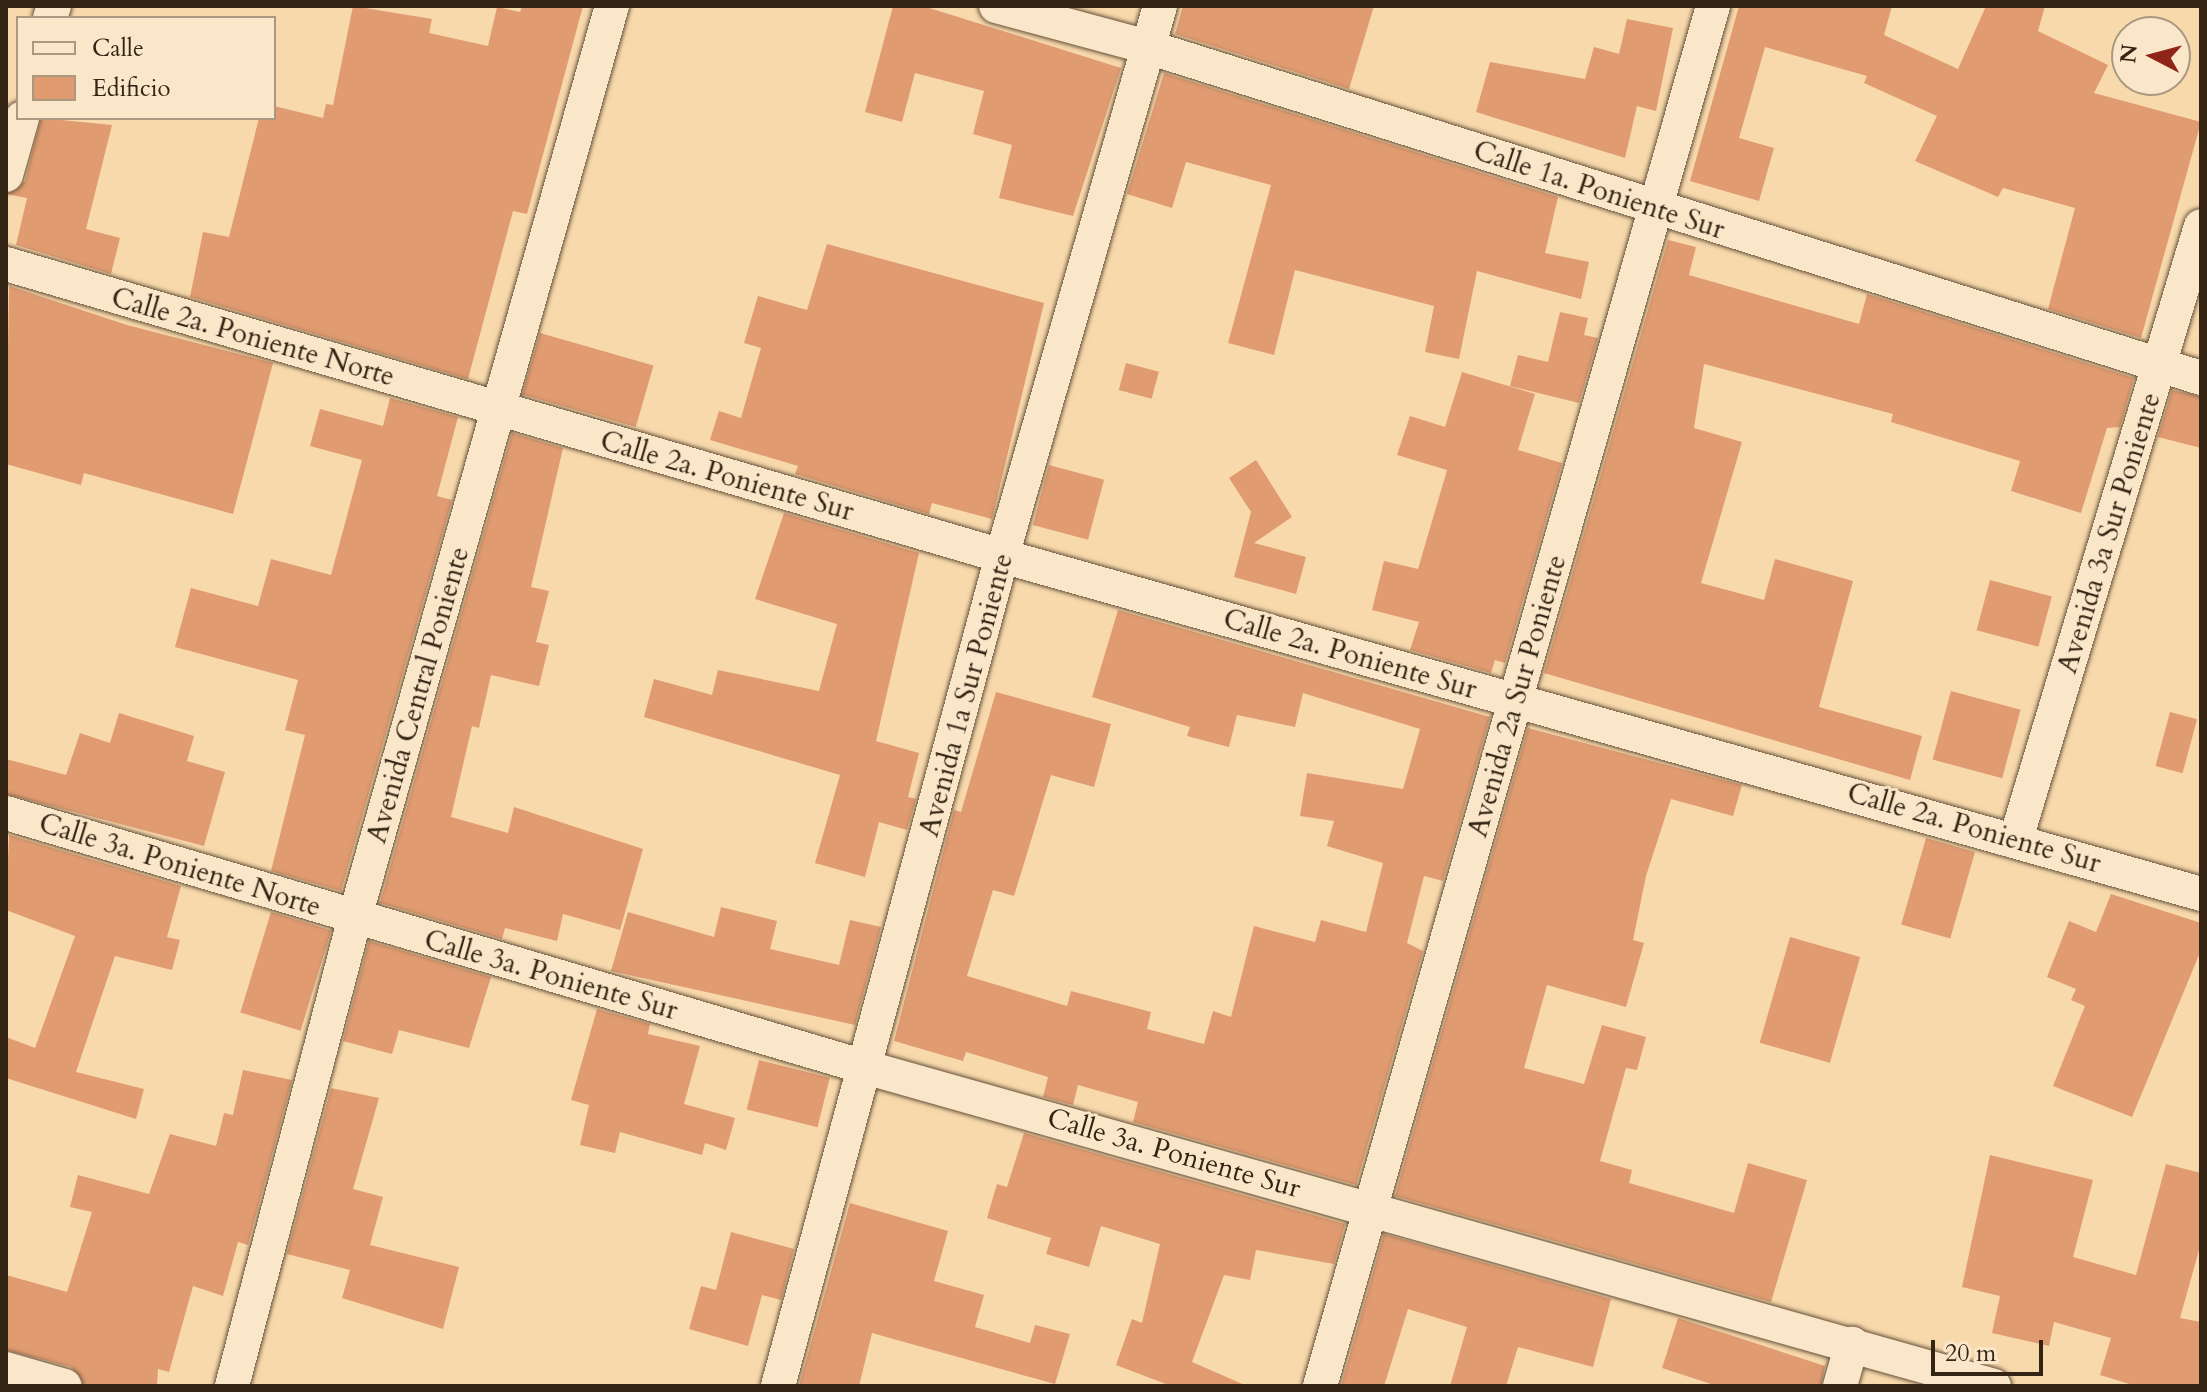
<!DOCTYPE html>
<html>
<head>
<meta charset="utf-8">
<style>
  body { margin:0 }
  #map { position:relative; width:2207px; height:1392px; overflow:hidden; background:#f8d9ac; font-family:Cardo,serif }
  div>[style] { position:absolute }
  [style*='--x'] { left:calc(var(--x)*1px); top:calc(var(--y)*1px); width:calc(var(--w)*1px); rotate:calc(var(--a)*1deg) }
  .building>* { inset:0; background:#e09b71; transform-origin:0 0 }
  .roads { filter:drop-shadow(0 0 2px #65513a) drop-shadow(0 0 2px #65513a) }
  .minor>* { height:34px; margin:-17px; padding:0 17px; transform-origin:17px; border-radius:17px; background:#fae6c9 }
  span { translate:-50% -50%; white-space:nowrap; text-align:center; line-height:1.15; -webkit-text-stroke:6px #fae6c9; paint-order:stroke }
  .street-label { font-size:28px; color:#342414 }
  .frame { position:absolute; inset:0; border:8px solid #342414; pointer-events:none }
  .legend { position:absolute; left:16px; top:16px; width:260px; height:104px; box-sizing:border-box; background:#fae6c9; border:2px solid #ab9881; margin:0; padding:10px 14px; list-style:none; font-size:24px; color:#342414 }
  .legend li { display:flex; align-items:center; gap:16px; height:40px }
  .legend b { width:40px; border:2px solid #ab9881 }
  .north { position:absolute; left:2111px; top:16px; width:80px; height:80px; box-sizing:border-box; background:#fae6c9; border:2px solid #ab9881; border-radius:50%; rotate:276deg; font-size:22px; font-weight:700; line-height:32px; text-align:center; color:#342414 }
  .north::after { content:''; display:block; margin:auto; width:28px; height:36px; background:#8f2418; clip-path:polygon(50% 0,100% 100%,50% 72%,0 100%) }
  .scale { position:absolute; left:1931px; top:1340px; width:112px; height:36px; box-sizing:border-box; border:4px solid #342414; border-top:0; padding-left:10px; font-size:24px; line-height:28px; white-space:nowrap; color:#342414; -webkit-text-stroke:6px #fae6c9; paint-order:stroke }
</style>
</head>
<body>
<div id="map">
  <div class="building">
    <div style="clip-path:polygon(353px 6px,432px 19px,429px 33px,488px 46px,497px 7px,520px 12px,522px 6px,583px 6px,527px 214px,513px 211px,468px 379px,190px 297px,203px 232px,229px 237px,259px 118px,274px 118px,274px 106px,323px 118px,326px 104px,333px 105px)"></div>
    <div style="clip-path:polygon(893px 6px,923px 6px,1121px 68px,1073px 216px,999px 198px,1012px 145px,973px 134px,984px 91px,915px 73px,902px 122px,865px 112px)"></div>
    <div style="clip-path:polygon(1183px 6px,1374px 6px,1349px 89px,1175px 34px)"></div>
    <div style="clip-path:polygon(1739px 6px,1892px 6px,1884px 35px,1958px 69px,1986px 6px,2045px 6px,2038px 31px,2108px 65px,2094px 93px,2201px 122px,2141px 338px,2048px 309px,2075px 208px,2003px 188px,1998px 197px,1915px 161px,1937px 116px,1864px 83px,1867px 76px,1765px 47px,1739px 138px,1774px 148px,1759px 201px,1690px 181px)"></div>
    <div style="clip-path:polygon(1627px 19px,1673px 28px,1656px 111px,1637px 106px,1625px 158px,1476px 112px,1490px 62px,1585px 79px,1594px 47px,1619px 54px)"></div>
    <div style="clip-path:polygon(1164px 73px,1558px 197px,1545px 253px,1589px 262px,1581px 299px,1477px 271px,1459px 359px,1425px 352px,1434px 306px,1295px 270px,1274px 355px,1228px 343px,1271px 185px,1186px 162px,1172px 208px,1127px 194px)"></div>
    <div style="clip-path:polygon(41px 118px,112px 125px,86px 229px,120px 238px,111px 274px,16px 245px,27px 198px,6px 194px,25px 181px)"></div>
    <div style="clip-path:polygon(1668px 240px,1696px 247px,1689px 275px,1859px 324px,1867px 294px,2134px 378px,2120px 427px,2107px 428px,2081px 513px,2011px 491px,2020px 461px,1891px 422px,1893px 414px,1704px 364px,1694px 428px,1742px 442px,1701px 583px,1764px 600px,1775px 559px,1853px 581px,1819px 707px,1922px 736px,1910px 780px,1544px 673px)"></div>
    <div style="clip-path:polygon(827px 244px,1044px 303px,992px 519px,932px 503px,929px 514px,795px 474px,798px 466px,710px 440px,719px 411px,741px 418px,761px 348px,744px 343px,758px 296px,807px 310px)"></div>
    <div style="clip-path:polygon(9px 286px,127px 325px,273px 363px,233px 514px,84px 473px,81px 485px,6px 464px)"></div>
    <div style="clip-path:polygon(1560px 312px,1588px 318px,1584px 335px,1598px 338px,1579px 403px,1510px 386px,1518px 355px,1548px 362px)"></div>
    <div style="left:540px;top:333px;width:118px;height:64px;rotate:16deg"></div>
    <div style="left:1126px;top:363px;width:34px;height:28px;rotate:15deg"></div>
    <div style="clip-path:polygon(1462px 372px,1535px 394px,1518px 450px,1562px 463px,1505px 663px,1495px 660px,1491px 673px,1410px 650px,1419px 622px,1372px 610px,1384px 561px,1418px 569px,1447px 470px,1397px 455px,1410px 416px,1445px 427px)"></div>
    <div style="clip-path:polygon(2172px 390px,2201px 397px,2201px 448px,2158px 437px)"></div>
    <div style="clip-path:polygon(390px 398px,458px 417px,437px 496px,452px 500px,341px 891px,271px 871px,305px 735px,285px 730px,298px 680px,175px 647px,191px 588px,258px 606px,271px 559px,331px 575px,362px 460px,310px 446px,320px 409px,383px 426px)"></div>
    <div style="clip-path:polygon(512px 433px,563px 448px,531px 587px,549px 591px,536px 642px,549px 645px,539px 686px,491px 675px,479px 728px,472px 726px,451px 817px,508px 833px,514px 807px,643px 849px,620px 930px,563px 914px,557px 941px,505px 928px,502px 939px,380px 903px)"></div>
    <div style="clip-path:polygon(1256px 460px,1292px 517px,1254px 543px,1306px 557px,1296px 594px,1234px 577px,1251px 512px,1229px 478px)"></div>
    <div style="left:1049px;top:465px;width:57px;height:62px;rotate:15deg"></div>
    <div style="clip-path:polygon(784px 513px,919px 553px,876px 741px,919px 753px,908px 797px,916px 799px,907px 830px,879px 822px,865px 877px,815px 863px,840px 775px,644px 717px,654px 679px,712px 695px,718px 670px,819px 691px,837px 624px,755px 599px)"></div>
    <div style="left:1990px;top:580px;width:64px;height:52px;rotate:15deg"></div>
    <div style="clip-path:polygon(1118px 610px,1490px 717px,1443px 881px,1424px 876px,1407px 943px,1423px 951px,1356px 1185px,1133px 1122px,1138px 1102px,1078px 1085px,1073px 1105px,1043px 1097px,1048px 1077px,966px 1052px,963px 1061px,894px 1041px,954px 810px,961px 812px,996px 692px,1111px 724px,1094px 787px,1051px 775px,1014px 896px,993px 890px,967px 976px,1067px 1006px,1071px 991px,1151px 1012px,1147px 1029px,1204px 1044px,1213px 1011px,1231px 1017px,1254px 926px,1315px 942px,1321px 920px,1366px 932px,1383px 863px,1327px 846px,1334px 821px,1300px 816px,1307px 773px,1403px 789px,1420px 729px,1303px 693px,1295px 727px,1237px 715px,1229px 747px,1187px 736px,1190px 727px,1092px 697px)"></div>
    <div style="left:1951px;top:691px;width:72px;height:71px;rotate:15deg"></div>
    <div style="left:2170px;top:712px;width:28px;height:56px;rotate:15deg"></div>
    <div style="clip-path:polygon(119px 713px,194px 736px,187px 761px,225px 772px,204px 846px,6px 794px,6px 759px,66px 775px,80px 733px,110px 743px)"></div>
    <div style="clip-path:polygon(1528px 728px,1742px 785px,1733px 816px,1671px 799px,1646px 876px,1633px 940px,1644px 943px,1626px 1007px,1547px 985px,1524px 1068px,1584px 1084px,1602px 1025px,1646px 1037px,1637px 1070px,1626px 1068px,1600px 1161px,1632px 1170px,1629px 1183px,1734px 1213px,1748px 1163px,1807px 1180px,1771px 1302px,1395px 1196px)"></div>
    <div style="clip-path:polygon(9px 835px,181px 886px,167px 937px,180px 940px,172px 970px,115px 956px,76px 1072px,144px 1089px,136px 1119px,6px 1078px,6px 1037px,35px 1048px,75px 936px,6px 910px)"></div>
    <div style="left:1926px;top:838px;width:51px;height:90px;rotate:16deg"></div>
    <div style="clip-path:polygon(2111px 894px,2201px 923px,2201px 950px,2132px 1117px,2053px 1086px,2085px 1006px,2071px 1000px,2076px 989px,2047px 977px,2069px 921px,2096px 932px)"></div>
    <div style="clip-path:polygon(721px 907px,777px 921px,770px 949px,839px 965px,850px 920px,881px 927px,855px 1025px,611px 971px,628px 912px,714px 937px)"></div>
    <div style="left:271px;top:912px;width:63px;height:105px;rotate:17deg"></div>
    <div style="left:1790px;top:937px;width:73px;height:110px;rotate:16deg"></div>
    <div style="clip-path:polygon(369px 941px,491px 977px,469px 1048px,399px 1030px,392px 1054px,343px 1041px)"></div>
    <div style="clip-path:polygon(597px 1009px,650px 1024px,648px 1034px,700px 1046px,684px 1104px,735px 1118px,726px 1150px,705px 1143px,702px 1155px,620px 1132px,615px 1153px,580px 1145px,589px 1105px,571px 1100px)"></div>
    <div style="left:759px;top:1060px;width:73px;height:51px;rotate:14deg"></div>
    <div style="clip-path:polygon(243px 1070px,292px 1080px,248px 1245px,238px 1242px,223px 1296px,193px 1286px,169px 1372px,158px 1369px,157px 1386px,84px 1386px,71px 1367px,6px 1350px,6px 1275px,67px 1292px,92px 1212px,70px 1207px,78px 1175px,149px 1194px,170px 1134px,216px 1146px,224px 1113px,233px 1115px)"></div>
    <div style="clip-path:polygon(331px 1088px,379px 1098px,353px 1189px,383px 1197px,370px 1245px,459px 1267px,443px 1329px,342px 1298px,350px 1270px,287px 1254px)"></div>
    <div style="clip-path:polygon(1024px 1133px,1345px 1224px,1334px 1264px,1256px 1250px,1250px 1280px,1224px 1275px,1192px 1362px,1247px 1386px,1171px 1386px,1116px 1365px,1132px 1319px,1142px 1323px,1160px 1244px,1101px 1226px,1089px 1267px,1046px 1254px,1051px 1238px,987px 1218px,997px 1184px,1007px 1187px)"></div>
    <div style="clip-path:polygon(1990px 1155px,2093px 1180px,2073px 1257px,2136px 1275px,2166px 1164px,2201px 1173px,2201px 1243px,2180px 1318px,2201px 1322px,2201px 1386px,2136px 1386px,2100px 1375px,2111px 1338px,2054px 1322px,2049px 1346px,1992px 1333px,2000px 1296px,1962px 1287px)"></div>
    <div style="clip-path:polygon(850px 1203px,948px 1231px,934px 1281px,984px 1295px,975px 1327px,1030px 1343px,1035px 1325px,1070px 1334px,1055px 1384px,872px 1333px,859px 1386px,799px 1386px)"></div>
    <div style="clip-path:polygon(731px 1232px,794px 1249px,781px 1300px,762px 1295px,748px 1346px,689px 1329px,701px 1286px,716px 1290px)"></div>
    <div style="clip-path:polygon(1384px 1234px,1611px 1299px,1593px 1367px,1518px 1347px,1506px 1386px,1450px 1386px,1467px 1327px,1408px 1309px,1384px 1386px,1341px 1386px)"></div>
    <div style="clip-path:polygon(1678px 1318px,1825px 1366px,1821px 1386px,1717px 1386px,1662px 1368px)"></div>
  </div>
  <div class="roads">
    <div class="minor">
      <div style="--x:996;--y:6;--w:157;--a:15.1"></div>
      <div style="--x:1148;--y:47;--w:1104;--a:17.45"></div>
      <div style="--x:50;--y:18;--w:13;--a:-72"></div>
      <div style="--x:6;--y:175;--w:59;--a:-74.3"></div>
      <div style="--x:6;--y:264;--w:1038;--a:16.34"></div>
      <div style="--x:1002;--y:556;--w:1246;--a:15.74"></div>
      <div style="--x:6;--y:813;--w:899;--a:16.48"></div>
      <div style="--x:868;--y:1068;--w:1170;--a:15.77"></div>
      <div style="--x:2016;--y:839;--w:640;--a:-73.21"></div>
      <div style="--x:6;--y:1369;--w:61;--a:16.1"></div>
      <div style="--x:232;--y:1386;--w:485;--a:-75.3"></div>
      <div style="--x:355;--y:917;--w:947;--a:-74.25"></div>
      <div style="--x:778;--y:1386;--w:860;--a:-74.9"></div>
      <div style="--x:1002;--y:556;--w:572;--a:-73.97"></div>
      <div style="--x:1320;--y:1386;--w:1435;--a:-74.1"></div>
      <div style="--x:1840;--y:1386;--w:44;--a:-74.1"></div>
    </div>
  </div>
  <div class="street-label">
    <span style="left:1599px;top:190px;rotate:18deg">Calle 1a. Poniente Sur</span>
    <span style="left:253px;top:337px;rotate:16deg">Calle 2a. Poniente Norte</span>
    <span style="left:727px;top:476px;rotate:16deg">Calle 2a. Poniente Sur</span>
    <span style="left:2109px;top:533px;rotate:-73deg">Avenida 3a Sur Poniente</span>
    <span style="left:1350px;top:654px;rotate:16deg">Calle 2a. Poniente Sur</span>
    <span style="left:418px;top:695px;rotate:-74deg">Avenida Central Poniente</span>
    <span style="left:966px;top:695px;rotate:-75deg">Avenida 1a Sur Poniente</span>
    <span style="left:1517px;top:696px;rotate:-74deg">Avenida 2a Sur Poniente</span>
    <span style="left:1974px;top:828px;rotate:16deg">Calle 2a. Poniente Sur</span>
    <span style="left:180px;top:865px;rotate:17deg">Calle 3a. Poniente Norte</span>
    <span style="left:551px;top:975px;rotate:16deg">Calle 3a. Poniente Sur</span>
    <span style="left:1174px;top:1153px;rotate:16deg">Calle 3a. Poniente Sur</span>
  </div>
  <div class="frame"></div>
  <ul class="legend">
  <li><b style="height:10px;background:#fae6c9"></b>Calle</li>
  <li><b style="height:22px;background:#e09b71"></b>Edificio</li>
  </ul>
  <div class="north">N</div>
  <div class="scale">20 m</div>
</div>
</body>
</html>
